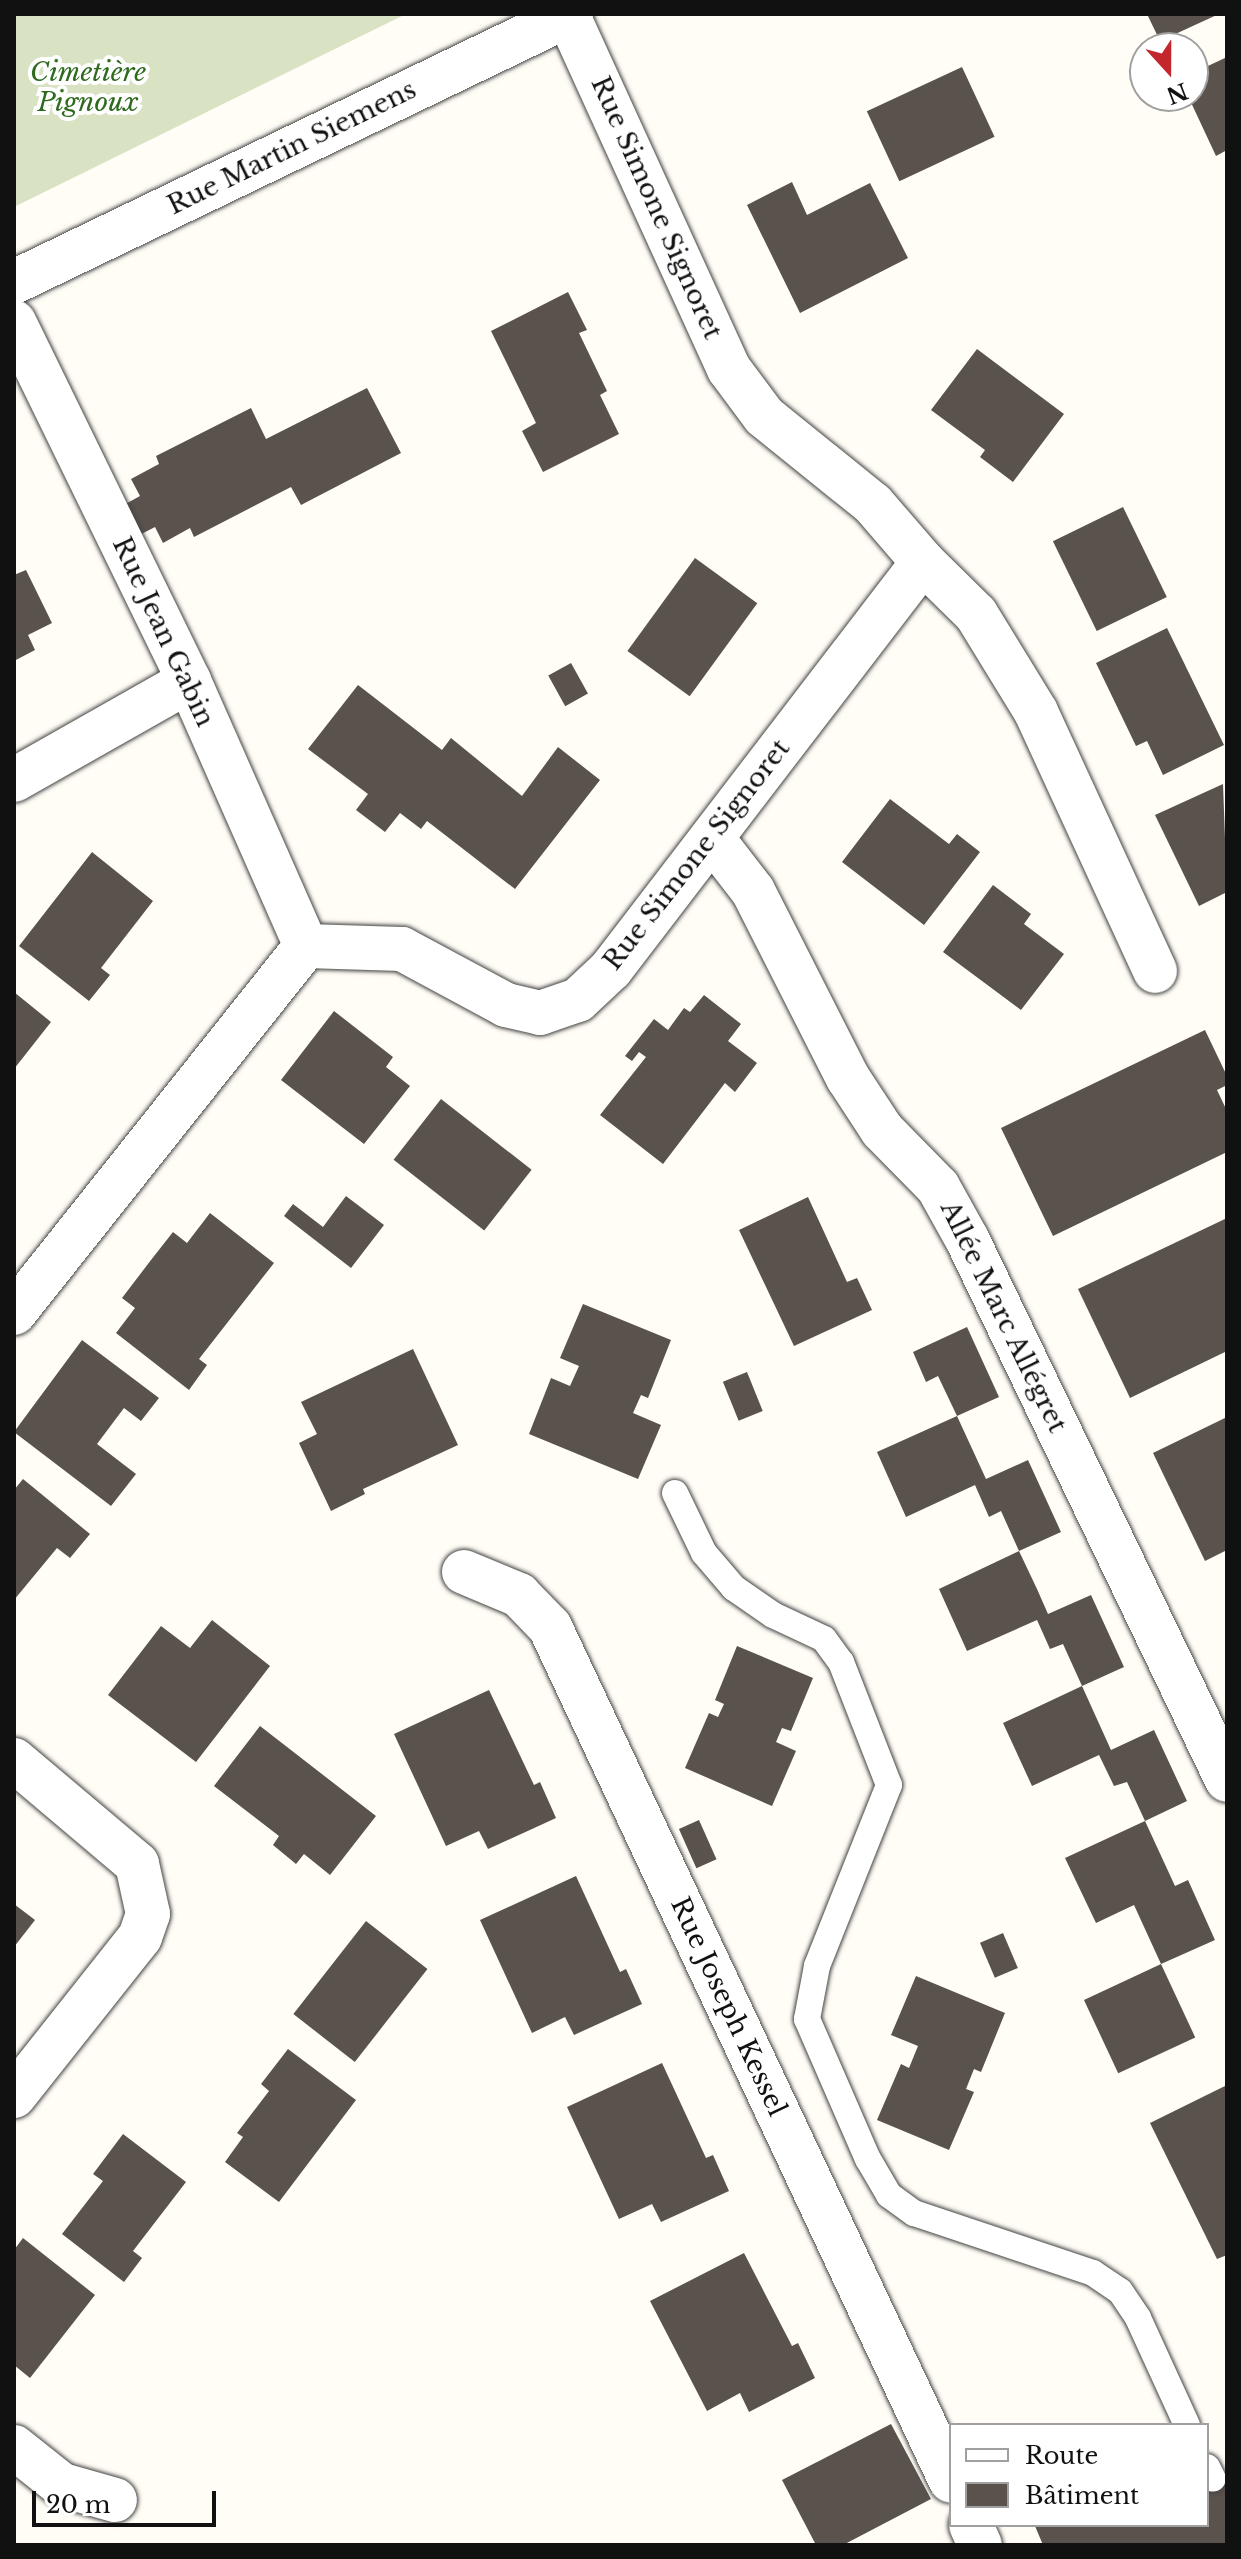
<!DOCTYPE html>
<html>
<head>
<meta charset="utf-8">
<style>
  body { margin:0 }
  #map { position:relative; width:1241px; height:2559px; overflow:hidden; background:#fffdf5; font-family:"Libre Baskerville",serif }
  div>[style] { position:absolute }
  [style*='--x'] { left:calc(var(--x)*1px); top:calc(var(--y)*1px); width:calc(var(--w)*1px); rotate:calc(var(--a)*1deg) }
  .cemetery>* { inset:0; background:#d9e3c4 }
  .building>* { inset:0; background:#5a524d; transform-origin:0 0 }
  .roads { filter:drop-shadow(0 0 2px #444) drop-shadow(0 0 2px #444) }
  .service>* { height:26px; margin:-13px; padding:0 13px; transform-origin:13px; border-radius:13px; background:#fff }
  .minor>* { height:44px; margin:-22px; padding:0 22px; transform-origin:22px; border-radius:22px; background:#fff }
  span { translate:-50% -50%; white-space:nowrap; text-align:center; line-height:1.15; -webkit-text-stroke:8px #fff; paint-order:stroke }
  .park-label { font-size:26px; color:#2f6b1f; font-style:italic }
  .street-label { font-size:26px; color:#111 }
  .frame { position:absolute; inset:0; border:16px solid #111; pointer-events:none }
  .legend { position:absolute; left:949px; top:2423px; width:260px; height:104px; box-sizing:border-box; background:#fff; border:2px solid #a0a0a0; margin:0; padding:10px 14px; list-style:none; font-size:24px; color:#111 }
  .legend li { display:flex; align-items:center; gap:16px; height:40px }
  .legend b { width:40px; border:2px solid #a0a0a0 }
  .north { position:absolute; left:1129px; top:32px; width:80px; height:80px; box-sizing:border-box; background:#fff; border:2px solid #a0a0a0; border-radius:50%; rotate:159deg; font-size:22px; font-weight:700; line-height:32px; text-align:center; color:#111 }
  .north::after { content:''; display:block; margin:auto; width:28px; height:36px; background:#c4262e; clip-path:polygon(50% 0,100% 100%,50% 72%,0 100%) }
  .scale { position:absolute; left:32px; top:2491px; width:184px; height:36px; box-sizing:border-box; border:4px solid #111; border-top:0; padding-left:10px; font-size:24px; line-height:28px; white-space:nowrap; color:#111; -webkit-text-stroke:6px #fff; paint-order:stroke }
</style>
</head>
<body>
<div id="map">
  <div class="cemetery">
    <div style="clip-path:polygon(14px 14px,406px 14px,14px 207px)"></div>
  </div>
  <div class="building">
    <div style="clip-path:polygon(1147px 14px,1219px 14px,1160px 41px)"></div>
    <div style="clip-path:polygon(1227px 57px,1227px 150px,1216px 156px,1188px 96px,1193px 96px,1193px 73px)"></div>
    <div style="left:962px;top:67px;width:77px;height:105px;rotate:65deg"></div>
    <div style="clip-path:polygon(792px 182px,807px 215px,870px 183px,908px 258px,800px 313px,747px 205px)"></div>
    <div style="clip-path:polygon(568px 292px,587px 330px,579px 333px,607px 391px,600px 395px,619px 434px,543px 472px,522px 431px,536px 423px,491px 331px)"></div>
    <div style="clip-path:polygon(977px 349px,1064px 414px,1013px 482px,980px 457px,985px 450px,931px 410px)"></div>
    <div style="clip-path:polygon(367px 388px,401px 453px,301px 505px,291px 487px,194px 537px,190px 528px,163px 543px,155px 527px,126px 542px,111px 512px,140px 496px,131px 479px,159px 464px,156px 456px,251px 408px,266px 439px)"></div>
    <div style="left:1123px;top:507px;width:100px;height:78px;rotate:64deg"></div>
    <div style="left:695px;top:558px;width:77px;height:115px;rotate:36deg"></div>
    <div style="clip-path:polygon(26px 570px,52px 623px,28px 635px,35px 650px,14px 661px,14px 575px)"></div>
    <div style="clip-path:polygon(1167px 628px,1224px 745px,1163px 775px,1147px 741px,1136px 746px,1096px 663px)"></div>
    <div style="left:571px;top:663px;width:35px;height:26px;rotate:61deg"></div>
    <div style="clip-path:polygon(358px 685px,442px 750px,451px 738px,522px 796px,558px 747px,600px 780px,515px 889px,427px 821px,421px 829px,400px 813px,385px 832px,356px 810px,368px 794px,308px 749px)"></div>
    <div style="clip-path:polygon(1223px 784px,1227px 892px,1199px 906px,1155px 815px)"></div>
    <div style="clip-path:polygon(890px 799px,949px 844px,957px 834px,980px 852px,924px 925px,842px 862px)"></div>
    <div style="clip-path:polygon(92px 852px,153px 901px,101px 968px,110px 975px,89px 1001px,19px 946px)"></div>
    <div style="clip-path:polygon(993px 885px,1031px 914px,1024px 924px,1064px 954px,1021px 1010px,943px 952px)"></div>
    <div style="clip-path:polygon(14px 992px,51px 1022px,14px 1069px)"></div>
    <div style="clip-path:polygon(704px 995px,741px 1024px,728px 1041px,757px 1063px,735px 1092px,725px 1083px,663px 1164px,600px 1115px,646px 1057px,639px 1052px,632px 1061px,625px 1056px,654px 1019px,668px 1030px,684px 1008px,690px 1012px)"></div>
    <div style="clip-path:polygon(334px 1011px,393px 1057px,386px 1067px,410px 1086px,364px 1144px,281px 1080px)"></div>
    <div style="clip-path:polygon(1205px 1030px,1227px 1076px,1227px 1085px,1217px 1090px,1227px 1111px,1227px 1152px,1053px 1236px,1001px 1128px)"></div>
    <div style="left:441px;top:1099px;width:115px;height:77px;rotate:38deg"></div>
    <div style="clip-path:polygon(346px 1196px,384px 1225px,351px 1268px,284px 1216px,293px 1204px,323px 1227px)"></div>
    <div style="clip-path:polygon(808px 1197px,847px 1282px,857px 1278px,872px 1310px,794px 1346px,739px 1230px)"></div>
    <div style="clip-path:polygon(210px 1213px,274px 1263px,199px 1359px,207px 1365px,189px 1390px,116px 1333px,135px 1308px,122px 1298px,151px 1260px,173px 1232px,187px 1243px)"></div>
    <div style="clip-path:polygon(1227px 1218px,1227px 1351px,1130px 1398px,1078px 1289px)"></div>
    <div style="clip-path:polygon(583px 1304px,671px 1340px,648px 1398px,641px 1395px,633px 1413px,661px 1425px,638px 1479px,529px 1434px,551px 1378px,570px 1386px,579px 1366px,560px 1358px)"></div>
    <div style="clip-path:polygon(967px 1327px,999px 1397px,957px 1416px,938px 1376px,926px 1382px,913px 1352px)"></div>
    <div style="clip-path:polygon(82px 1340px,159px 1398px,141px 1421px,124px 1408px,97px 1444px,136px 1474px,111px 1506px,14px 1432px)"></div>
    <div style="clip-path:polygon(413px 1349px,458px 1445px,363px 1489px,365px 1494px,331px 1511px,299px 1443px,317px 1434px,301px 1402px)"></div>
    <div style="left:747px;top:1372px;width:42px;height:26px;rotate:68deg"></div>
    <div style="clip-path:polygon(957px 1416px,986px 1479px,1028px 1460px,1061px 1532px,1019px 1551px,1037px 1589px,1048px 1614px,1091px 1595px,1124px 1667px,1082px 1686px,1111px 1750px,1154px 1730px,1187px 1801px,1145px 1821px,1127px 1782px,1114px 1786px,1099px 1755px,1032px 1786px,1003px 1723px,1082px 1686px,1063px 1644px,1050px 1649px,1037px 1620px,967px 1651px,939px 1589px,1019px 1551px,1001px 1511px,989px 1517px,975px 1485px,906px 1517px,877px 1452px)"></div>
    <div style="clip-path:polygon(1227px 1417px,1227px 1550px,1205px 1561px,1153px 1453px)"></div>
    <div style="clip-path:polygon(23px 1479px,90px 1534px,70px 1558px,57px 1548px,14px 1600px,14px 1490px)"></div>
    <div style="clip-path:polygon(212px 1620px,270px 1666px,196px 1762px,108px 1695px,161px 1626px,190px 1648px)"></div>
    <div style="clip-path:polygon(737px 1646px,813px 1678px,791px 1731px,782px 1728px,776px 1742px,796px 1751px,772px 1806px,685px 1768px,709px 1713px,718px 1717px,724px 1704px,715px 1700px)"></div>
    <div style="clip-path:polygon(489px 1690px,534px 1785px,540px 1782px,556px 1818px,488px 1849px,479px 1831px,446px 1846px,394px 1734px)"></div>
    <div style="clip-path:polygon(260px 1726px,376px 1816px,330px 1875px,304px 1854px,296px 1864px,273px 1845px,279px 1836px,214px 1786px)"></div>
    <div style="left:699px;top:1820px;width:43px;height:22px;rotate:66deg"></div>
    <div style="clip-path:polygon(1145px 1821px,1175px 1886px,1188px 1880px,1215px 1940px,1161px 1964px,1134px 1905px,1096px 1923px,1065px 1858px)"></div>
    <div style="clip-path:polygon(576px 1876px,620px 1972px,626px 1969px,642px 2004px,574px 2035px,565px 2017px,532px 2033px,480px 1920px)"></div>
    <div style="clip-path:polygon(14px 1904px,35px 1920px,14px 1947px)"></div>
    <div style="left:366px;top:1921px;width:78px;height:118px;rotate:38deg"></div>
    <div style="left:1003px;top:1933px;width:38px;height:25px;rotate:67deg"></div>
    <div style="left:1161px;top:1964px;width:81px;height:85px;rotate:65deg"></div>
    <div style="clip-path:polygon(916px 1976px,1005px 2013px,981px 2072px,974px 2069px,966px 2089px,974px 2092px,949px 2150px,877px 2120px,901px 2064px,909px 2068px,918px 2046px,891px 2035px)"></div>
    <div style="clip-path:polygon(288px 2049px,356px 2100px,279px 2202px,225px 2162px,243px 2137px,237px 2133px,269px 2091px,261px 2084px)"></div>
    <div style="clip-path:polygon(662px 2063px,706px 2158px,713px 2155px,729px 2191px,661px 2222px,652px 2204px,619px 2219px,567px 2107px)"></div>
    <div style="clip-path:polygon(1227px 2085px,1227px 2255px,1217px 2259px,1150px 2123px)"></div>
    <div style="clip-path:polygon(123px 2134px,186px 2182px,133px 2251px,142px 2258px,124px 2282px,62px 2234px,103px 2181px,93px 2174px)"></div>
    <div style="clip-path:polygon(23px 2238px,95px 2295px,30px 2378px,14px 2365px,14px 2250px)"></div>
    <div style="clip-path:polygon(744px 2253px,792px 2346px,798px 2343px,815px 2378px,749px 2412px,740px 2393px,707px 2411px,650px 2301px)"></div>
    <div style="clip-path:polygon(891px 2424px,931px 2499px,843px 2545px,816px 2545px,782px 2480px)"></div>
    <div style="clip-path:polygon(1227px 2473px,1227px 2545px,1043px 2545px,1035px 2526px,1207px 2525px,1207px 2482px)"></div>
  </div>
  <div class="roads">
    <div class="service">
      <div style="--x:675;--y:1493;--w:67;--a:64.2"></div>
      <div style="--x:704;--y:1553;--w:46;--a:49.4"></div>
      <div style="--x:734;--y:1588;--w:47;--a:34.7"></div>
      <div style="--x:773;--y:1615;--w:56;--a:25.2"></div>
      <div style="--x:824;--y:1639;--w:29;--a:54"></div>
      <div style="--x:841;--y:1662;--w:132;--a:68.7"></div>
      <div style="--x:889;--y:1785;--w:195;--a:111.7"></div>
      <div style="--x:817;--y:1966;--w:54;--a:100.7"></div>
      <div style="--x:807;--y:2019;--w:153;--a:66.5"></div>
      <div style="--x:868;--y:2159;--w:42;--a:59.7"></div>
      <div style="--x:889;--y:2195;--w:31;--a:36"></div>
      <div style="--x:914;--y:2213;--w:189;--a:18.5"></div>
      <div style="--x:1093;--y:2273;--w:32;--a:34"></div>
      <div style="--x:1120;--y:2291;--w:32;--a:56"></div>
      <div style="--x:1138;--y:2318;--w:118;--a:65.4"></div>
      <div style="--x:1207;--y:2467;--w:13;--a:63"></div>
    </div>
    <div class="minor">
      <div style="--x:14;--y:282;--w:618;--a:-25.69"></div>
      <div style="--x:14;--y:322;--w:399;--a:64"></div>
      <div style="--x:189;--y:681;--w:290;--a:66.2"></div>
      <div style="--x:923;--y:562;--w:74;--a:44.5"></div>
      <div style="--x:976;--y:614;--w:115;--a:58.5"></div>
      <div style="--x:1036;--y:712;--w:285;--a:65.3"></div>
      <div style="--x:14;--y:780;--w:201;--a:-29.5"></div>
      <div style="--x:712;--y:838;--w:67;--a:52.3"></div>
      <div style="--x:753;--y:891;--w:210;--a:63.1"></div>
      <div style="--x:848;--y:1078;--w:62;--a:56.8"></div>
      <div style="--x:882;--y:1130;--w:80;--a:45.5"></div>
      <div style="--x:938;--y:1187;--w:60;--a:60.9"></div>
      <div style="--x:967;--y:1239;--w:600;--a:64.33"></div>
      <div style="--x:14;--y:1313;--w:469;--a:-51.5"></div>
      <div style="--x:306;--y:946;--w:96;--a:1.8"></div>
      <div style="--x:402;--y:949;--w:118;--a:28.3"></div>
      <div style="--x:506;--y:1005;--w:35;--a:13"></div>
      <div style="--x:540;--y:1013;--w:40;--a:-18.9"></div>
      <div style="--x:578;--y:1000;--w:45;--a:-43.2"></div>
      <div style="--x:611;--y:969;--w:513;--a:-52.53"></div>
      <div style="--x:923;--y:562;--w:77;--a:-130.8"></div>
      <div style="--x:873;--y:504;--w:140;--a:-141.1"></div>
      <div style="--x:764;--y:416;--w:59;--a:-126.7"></div>
      <div style="--x:729;--y:369;--w:389;--a:-114.5"></div>
      <div style="--x:464;--y:1572;--w:60;--a:22.7"></div>
      <div style="--x:519;--y:1595;--w:45;--a:45.9"></div>
      <div style="--x:550;--y:1627;--w:943;--a:64.85"></div>
      <div style="--x:14;--y:1760;--w:161;--a:40.2"></div>
      <div style="--x:137;--y:1864;--w:51;--a:77.6"></div>
      <div style="--x:148;--y:1914;--w:24;--a:109"></div>
      <div style="--x:140;--y:1937;--w:203;--a:128.4"></div>
      <div style="--x:14;--y:2447;--w:61;--a:38.4"></div>
      <div style="--x:62;--y:2485;--w:55;--a:15.8"></div>
      <div style="--x:971;--y:2525;--w:22;--a:66"></div>
    </div>
  </div>
  <div class="park-label">
    <span style="left:88px;top:88px">Cimetière<br>Pignoux</span>
  </div>
  <div class="street-label">
    <span style="left:292px;top:148px;rotate:-26deg">Rue Martin Siemens</span>
    <span style="left:656px;top:208px;rotate:66deg">Rue Simone Signoret</span>
    <span style="left:163px;top:632px;rotate:65deg">Rue Jean Gabin</span>
    <span style="left:697px;top:855px;rotate:-52deg">Rue Simone Signoret</span>
    <span style="left:1003px;top:1317px;rotate:64deg">Allée Marc Allégret</span>
    <span style="left:728px;top:2007px;rotate:65deg">Rue Joseph Kessel</span>
  </div>
  <div class="frame"></div>
  <ul class="legend">
  <li><b style="height:10px;background:#fff"></b>Route</li>
  <li><b style="height:22px;background:#5a524d"></b>Bâtiment</li>
  </ul>
  <div class="north">N</div>
  <div class="scale">20 m</div>
</div>
</body>
</html>
